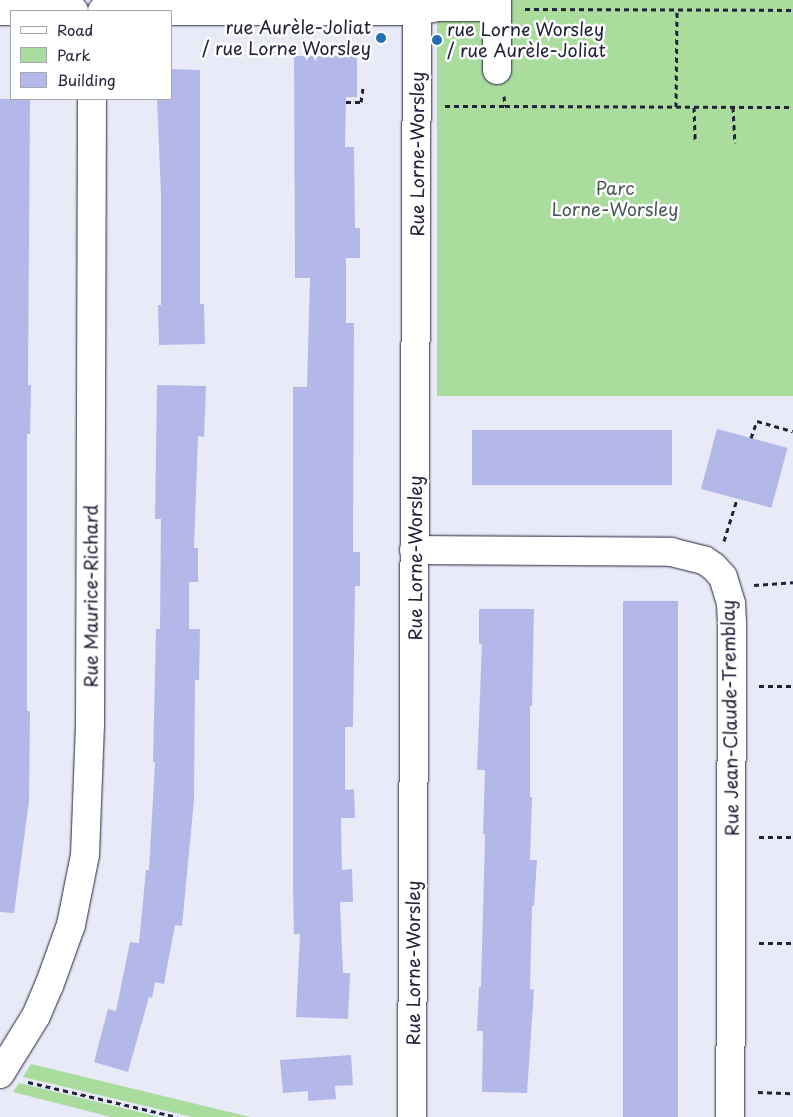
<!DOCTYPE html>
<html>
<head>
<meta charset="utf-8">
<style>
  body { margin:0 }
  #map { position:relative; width:793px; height:1117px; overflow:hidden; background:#e8eaf8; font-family:"Playpen Sans",sans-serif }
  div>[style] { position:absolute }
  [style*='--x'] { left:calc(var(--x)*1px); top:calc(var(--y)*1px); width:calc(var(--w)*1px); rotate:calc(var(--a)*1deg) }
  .green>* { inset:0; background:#a9dc9d; transform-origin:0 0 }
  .building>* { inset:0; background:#b4b8e9; transform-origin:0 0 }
  .path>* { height:3px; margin-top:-1.5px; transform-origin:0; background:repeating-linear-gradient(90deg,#22223b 0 5px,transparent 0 9px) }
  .roads { filter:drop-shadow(0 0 1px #22223b) drop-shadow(0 0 1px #22223b) }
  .minor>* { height:28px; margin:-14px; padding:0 14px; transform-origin:14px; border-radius:14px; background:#fff }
  .dots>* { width:14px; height:14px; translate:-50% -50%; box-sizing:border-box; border:2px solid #fff; border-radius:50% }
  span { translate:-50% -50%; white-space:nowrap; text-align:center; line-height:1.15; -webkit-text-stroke:5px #fff; paint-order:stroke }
  .poi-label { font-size:18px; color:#22223b }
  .right { translate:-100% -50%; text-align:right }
  .left { translate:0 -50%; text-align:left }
  .street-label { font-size:18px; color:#22223b }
  .park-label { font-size:18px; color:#4a5a58 }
  .legend { position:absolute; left:10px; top:10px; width:162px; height:90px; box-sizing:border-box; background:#fff; border:1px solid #a7a7b1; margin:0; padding:6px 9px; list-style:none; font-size:15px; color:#22223b }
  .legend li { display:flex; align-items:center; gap:10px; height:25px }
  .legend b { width:25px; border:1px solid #a7a7b1 }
</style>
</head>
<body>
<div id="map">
  <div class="green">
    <div style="left:437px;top:0;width:356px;height:396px"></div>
    <div style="clip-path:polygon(31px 1064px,250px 1117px,192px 1117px,23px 1077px)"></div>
    <div style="clip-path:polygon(19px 1083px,160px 1117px,111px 1117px,13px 1092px)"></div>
  </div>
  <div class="building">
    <div style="clip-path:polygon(294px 56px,357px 56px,357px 97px,346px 97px,345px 147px,354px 147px,355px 228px,360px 228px,360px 258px,346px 258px,346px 323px,354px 323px,353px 552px,360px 552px,360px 586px,355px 586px,353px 727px,345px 727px,345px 790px,354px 789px,355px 818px,341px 818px,342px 870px,352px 869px,353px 902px,340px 902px,343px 973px,350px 973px,348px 1019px,296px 1017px,300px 934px,294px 934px,293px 886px,293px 387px,307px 387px,310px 278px,295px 278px)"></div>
    <div style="clip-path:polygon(171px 69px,200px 70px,200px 304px,204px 304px,205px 344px,159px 345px,158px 305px,161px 305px,161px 194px,157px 99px,171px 99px)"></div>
    <div style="clip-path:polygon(0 99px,30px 99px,28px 385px,31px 385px,30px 434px,27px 434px,27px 711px,30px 711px,29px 801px,14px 913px,0 912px)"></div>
    <div style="clip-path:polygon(157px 385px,206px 386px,204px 437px,198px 436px,194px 548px,198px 548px,198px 582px,189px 582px,189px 629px,200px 629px,199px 680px,195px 680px,194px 800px,182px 926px,175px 925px,164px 984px,155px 982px,152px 998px,149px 997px,128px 1072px,94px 1062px,108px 1009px,116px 1011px,130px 942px,139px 943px,146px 870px,149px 870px,155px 762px,153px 762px,156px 629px,160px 629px,161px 519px,155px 519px)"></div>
    <div style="left:717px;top:429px;width:73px;height:62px;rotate:15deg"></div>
    <div style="left:472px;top:430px;width:200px;height:55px"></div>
    <div style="left:623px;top:601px;width:55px;height:516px"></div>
    <div style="clip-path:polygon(479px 609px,534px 609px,532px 706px,530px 706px,530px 797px,532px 797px,530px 860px,537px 860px,534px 906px,532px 906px,530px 989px,534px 990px,527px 1093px,482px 1092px,483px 1031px,477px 1031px,479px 987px,481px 987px,485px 834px,483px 834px,485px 770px,477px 770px,482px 644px,479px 644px)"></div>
    <div style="clip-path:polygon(351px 1055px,353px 1085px,335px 1086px,336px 1099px,308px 1101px,308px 1091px,283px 1093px,280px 1060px)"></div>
  </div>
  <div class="path">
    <div style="--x:525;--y:9;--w:268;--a:0.2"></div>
    <div style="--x:504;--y:96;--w:10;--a:84"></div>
    <div style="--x:505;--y:106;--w:288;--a:0.2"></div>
    <div style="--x:346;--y:102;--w:15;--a:0"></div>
    <div style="--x:361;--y:102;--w:14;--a:-82"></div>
    <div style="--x:445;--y:106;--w:60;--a:0"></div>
    <div style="--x:676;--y:107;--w:98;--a:-89.4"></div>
    <div style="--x:694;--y:107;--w:35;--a:88"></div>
    <div style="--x:733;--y:107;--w:36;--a:87"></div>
    <div style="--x:751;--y:438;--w:18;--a:-71"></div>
    <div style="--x:757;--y:421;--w:37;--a:16"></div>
    <div style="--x:724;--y:541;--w:44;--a:-72.8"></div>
    <div style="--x:754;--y:585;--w:39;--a:-4"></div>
    <div style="--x:759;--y:686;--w:34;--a:0"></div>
    <div style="--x:759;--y:837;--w:34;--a:0"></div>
    <div style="--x:759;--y:943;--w:34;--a:0"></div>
    <div style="--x:28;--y:1082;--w:153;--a:13.2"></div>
    <div style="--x:758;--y:1092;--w:34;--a:2"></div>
  </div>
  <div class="roads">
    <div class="minor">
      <div style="--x:497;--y:0;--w:70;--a:90"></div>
      <div style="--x:0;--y:11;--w:74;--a:0"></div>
      <div style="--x:102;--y:11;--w:315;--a:0"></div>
      <div style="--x:417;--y:11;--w:20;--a:-11"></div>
      <div style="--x:437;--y:7;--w:60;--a:0"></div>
      <div style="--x:414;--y:550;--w:257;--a:0.4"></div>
      <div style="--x:671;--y:552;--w:34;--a:14"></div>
      <div style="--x:704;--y:560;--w:12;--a:35"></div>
      <div style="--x:714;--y:567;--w:13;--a:48"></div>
      <div style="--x:723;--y:577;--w:28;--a:73"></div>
      <div style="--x:731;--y:604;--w:19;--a:87"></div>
      <div style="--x:732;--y:623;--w:494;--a:90.2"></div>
      <div style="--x:0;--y:1074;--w:68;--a:-58.2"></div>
      <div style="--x:36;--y:1016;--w:33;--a:-67"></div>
      <div style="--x:49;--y:986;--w:65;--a:-70.2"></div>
      <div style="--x:71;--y:925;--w:71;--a:-78.7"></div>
      <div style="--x:85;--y:855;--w:130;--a:-87.8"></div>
      <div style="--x:90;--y:725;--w:626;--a:-89.82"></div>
      <div style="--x:412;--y:1117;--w:1117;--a:-89.74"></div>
    </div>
  </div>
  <div class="dots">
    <div style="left:381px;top:38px;background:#1f6fb2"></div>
    <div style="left:437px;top:40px;background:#1f6fb2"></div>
  </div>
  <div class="poi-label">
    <span class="right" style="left:371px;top:38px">rue Aurèle-Joliat<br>/ rue Lorne Worsley</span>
    <span class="left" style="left:447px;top:40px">rue Lorne Worsley<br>/ rue Aurèle-Joliat</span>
  </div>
  <div class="street-label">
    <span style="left:417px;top:154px;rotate:-90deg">Rue Lorne-Worsley</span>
    <span style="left:415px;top:558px;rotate:-90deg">Rue Lorne-Worsley</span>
    <span style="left:91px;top:596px;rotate:-90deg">Rue Maurice-Richard</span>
    <span style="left:730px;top:718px;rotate:-91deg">Rue Jean-Claude-Tremblay</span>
    <span style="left:413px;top:963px;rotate:-90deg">Rue Lorne-Worsley</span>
  </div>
  <div class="park-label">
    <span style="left:615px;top:199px">Parc<br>Lorne-Worsley</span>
  </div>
  <ul class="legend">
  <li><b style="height:6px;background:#fff"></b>Road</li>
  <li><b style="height:14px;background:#a9dc9d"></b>Park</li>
  <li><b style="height:14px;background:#b4b8e9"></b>Building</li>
  </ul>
</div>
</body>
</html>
